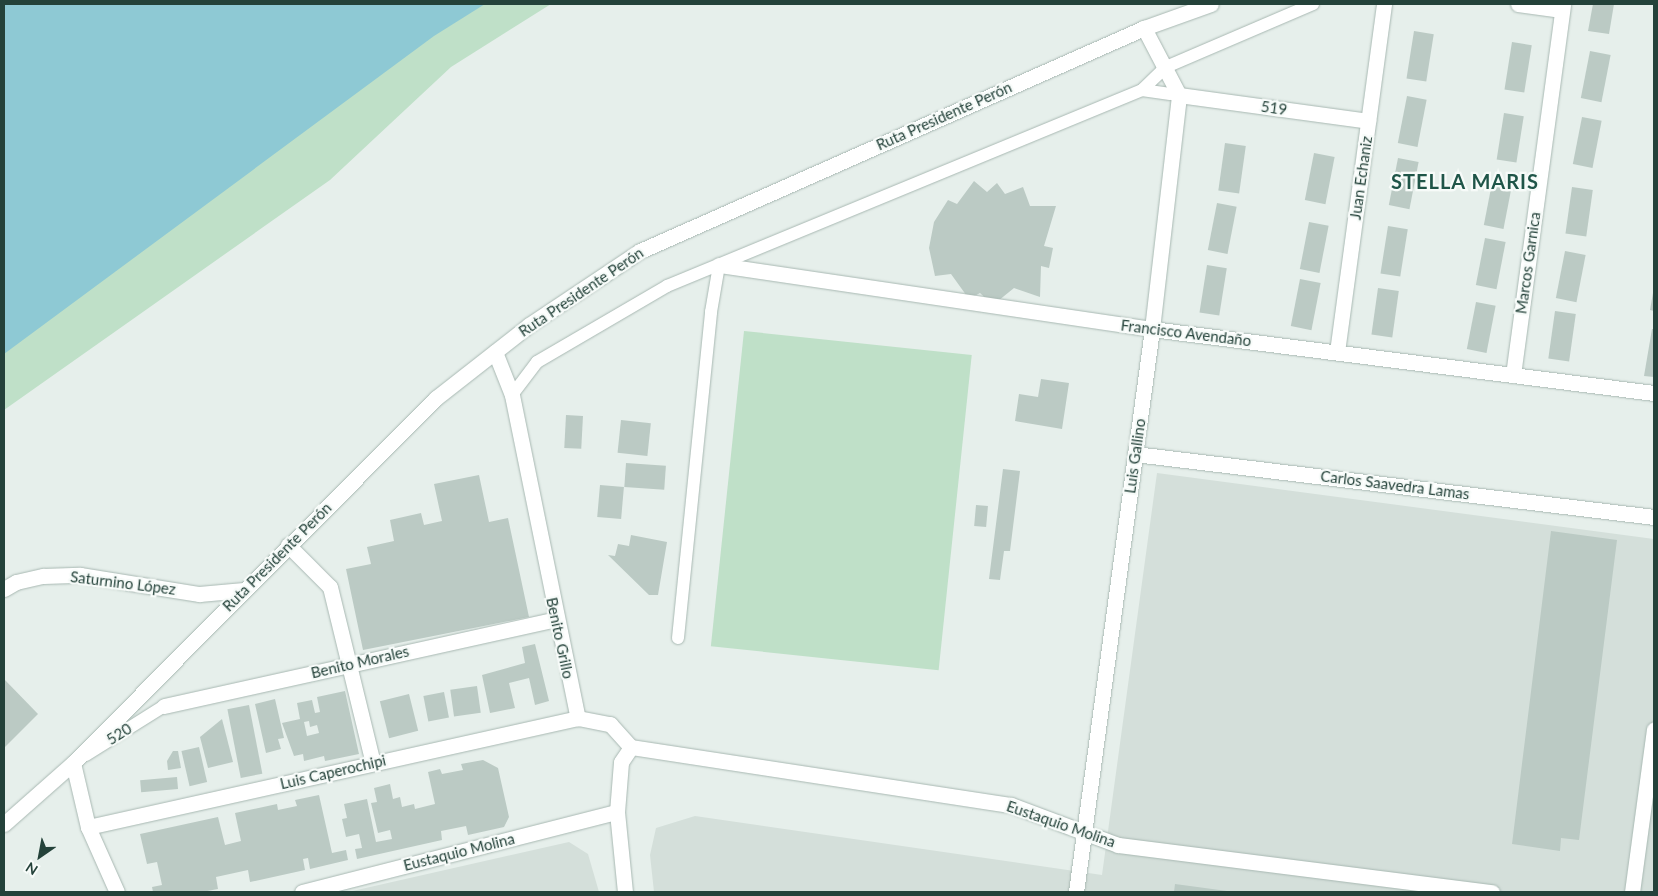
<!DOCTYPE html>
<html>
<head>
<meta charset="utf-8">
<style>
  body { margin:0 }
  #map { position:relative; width:1658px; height:896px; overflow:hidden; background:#e6efeb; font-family:Lato,sans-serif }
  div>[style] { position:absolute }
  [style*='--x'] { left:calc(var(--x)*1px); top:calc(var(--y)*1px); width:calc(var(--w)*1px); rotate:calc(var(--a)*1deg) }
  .built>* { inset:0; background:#d4dfda }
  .green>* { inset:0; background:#bfe0c8; transform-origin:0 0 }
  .water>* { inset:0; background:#8ec9d4 }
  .building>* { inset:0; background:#bbcac4; transform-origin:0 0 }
  .roads { filter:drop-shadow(0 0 1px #a8b8b2) drop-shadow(0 0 1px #a8b8b2) }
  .service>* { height:12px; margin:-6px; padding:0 6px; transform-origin:6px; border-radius:6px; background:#fff }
  .minor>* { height:15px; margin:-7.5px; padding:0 7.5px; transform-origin:7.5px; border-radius:7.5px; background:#fff }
  .secondary>* { height:15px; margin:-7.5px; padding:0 7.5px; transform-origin:7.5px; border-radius:7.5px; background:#fff }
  span { translate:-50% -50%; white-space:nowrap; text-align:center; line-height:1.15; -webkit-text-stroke:4.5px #f7fbf9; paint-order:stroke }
  .street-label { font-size:15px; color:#24423a }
  .district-label { font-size:20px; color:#1f5548; font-weight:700; letter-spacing:1px }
  .frame { position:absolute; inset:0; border:5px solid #24423a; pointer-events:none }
  .north { position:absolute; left:15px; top:831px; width:50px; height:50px; -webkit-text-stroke:4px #f7fbf9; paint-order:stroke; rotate:213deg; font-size:14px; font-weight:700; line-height:20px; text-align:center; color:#24423a }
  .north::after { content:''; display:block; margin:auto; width:18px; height:22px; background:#24423a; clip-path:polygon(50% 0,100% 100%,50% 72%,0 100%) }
</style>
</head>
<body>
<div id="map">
  <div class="built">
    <div style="clip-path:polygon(1157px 473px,1654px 539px,1654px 892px,654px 892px,650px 855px,656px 828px,695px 816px,1102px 875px)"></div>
    <div style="clip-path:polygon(569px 842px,588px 854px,599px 892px,348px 892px)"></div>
  </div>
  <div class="green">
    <div style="clip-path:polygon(4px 4px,551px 4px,451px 67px,330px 180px,4px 410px)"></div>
    <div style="left:744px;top:331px;width:229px;height:317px;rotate:6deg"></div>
  </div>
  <div class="water">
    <div style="clip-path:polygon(4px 4px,485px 4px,434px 36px,4px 354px)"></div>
  </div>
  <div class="building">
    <div style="clip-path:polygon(1593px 4px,1614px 4px,1609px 34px,1588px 31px)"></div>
    <div style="left:1414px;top:31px;width:20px;height:48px;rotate:9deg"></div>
    <div style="left:1512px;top:42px;width:20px;height:48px;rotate:9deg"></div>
    <div style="left:1590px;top:51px;width:21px;height:48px;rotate:11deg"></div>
    <div style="left:1407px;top:96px;width:20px;height:48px;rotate:11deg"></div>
    <div style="left:1504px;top:113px;width:20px;height:47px;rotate:9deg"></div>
    <div style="left:1582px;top:117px;width:20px;height:48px;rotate:11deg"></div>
    <div style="left:1225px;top:143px;width:21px;height:48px;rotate:8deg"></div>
    <div style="left:1314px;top:153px;width:21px;height:48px;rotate:11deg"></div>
    <div style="left:1398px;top:158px;width:21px;height:48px;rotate:11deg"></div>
    <div style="left:1493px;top:178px;width:20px;height:48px;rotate:11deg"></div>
    <div style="clip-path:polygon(974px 181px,987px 192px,997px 183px,1005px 194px,1023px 187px,1030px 206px,1056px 206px,1044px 246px,1053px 248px,1049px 268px,1041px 266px,1040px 297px,1014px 288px,993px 305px,980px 293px,969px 299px,951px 274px,935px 276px,929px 248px,934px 222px,948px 200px,957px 204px)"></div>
    <div style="left:1572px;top:187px;width:21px;height:47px;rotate:8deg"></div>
    <div style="left:1217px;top:203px;width:20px;height:48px;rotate:11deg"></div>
    <div style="left:1309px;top:222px;width:20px;height:48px;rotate:11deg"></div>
    <div style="left:1388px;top:226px;width:20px;height:48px;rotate:9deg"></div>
    <div style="left:1485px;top:238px;width:21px;height:48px;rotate:11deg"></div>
    <div style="left:1565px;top:251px;width:21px;height:48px;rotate:11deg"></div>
    <div style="left:1207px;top:265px;width:20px;height:48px;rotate:9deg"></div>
    <div style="left:1300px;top:279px;width:21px;height:48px;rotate:11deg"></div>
    <div style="left:1378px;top:288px;width:21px;height:47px;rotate:8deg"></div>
    <div style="clip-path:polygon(1653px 293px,1654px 293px,1654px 311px,1650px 310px)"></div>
    <div style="left:1476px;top:302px;width:20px;height:48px;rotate:11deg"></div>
    <div style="left:1555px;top:311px;width:21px;height:48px;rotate:8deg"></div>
    <div style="clip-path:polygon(1652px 329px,1654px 329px,1654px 377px,1644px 376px)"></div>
    <div style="clip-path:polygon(1041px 379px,1069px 383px,1062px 429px,1015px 421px,1019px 394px,1038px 397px)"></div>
    <div style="left:566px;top:415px;width:17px;height:33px;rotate:3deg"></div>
    <div style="left:621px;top:420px;width:30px;height:33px;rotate:6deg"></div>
    <div style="left:626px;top:463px;width:40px;height:24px;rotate:4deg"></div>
    <div style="clip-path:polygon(1003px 469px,1020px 471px,1010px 551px,1004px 551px,1000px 580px,989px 579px)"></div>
    <div style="clip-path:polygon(479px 475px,489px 522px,508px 518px,529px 617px,363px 650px,346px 569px,371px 564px,367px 547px,394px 541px,390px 520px,421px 513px,424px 525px,442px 521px,434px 484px)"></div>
    <div style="left:600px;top:485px;width:24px;height:32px;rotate:5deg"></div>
    <div style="left:976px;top:505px;width:12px;height:21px;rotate:5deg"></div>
    <div style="clip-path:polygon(1551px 531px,1617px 540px,1579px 840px,1561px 838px,1560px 851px,1512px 844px)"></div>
    <div style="clip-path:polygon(631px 535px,667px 542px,658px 595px,649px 595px,608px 555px,615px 556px,618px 544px,629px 546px)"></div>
    <div style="clip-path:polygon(535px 644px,549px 701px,535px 705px,529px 678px,509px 683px,515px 708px,490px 713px,482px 675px,525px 663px,522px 647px)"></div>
    <div style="clip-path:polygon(4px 679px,38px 714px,4px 748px)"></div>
    <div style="left:477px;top:686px;width:27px;height:27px;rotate:82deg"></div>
    <div style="clip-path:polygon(evenodd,345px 691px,359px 754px,325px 761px,324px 756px,304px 761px,303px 754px,294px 756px,282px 723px,300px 719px,297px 703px,312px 700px,315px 713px,320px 712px,317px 697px,345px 691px,309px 721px,310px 727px,317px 725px,319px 733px,307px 736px,304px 722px,309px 721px)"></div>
    <div style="left:444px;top:692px;width:26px;height:21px;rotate:79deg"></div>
    <div style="left:409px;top:694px;width:38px;height:30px;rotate:76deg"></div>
    <div style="clip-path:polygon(275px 699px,284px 738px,278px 739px,281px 749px,266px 753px,255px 704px)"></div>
    <div style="left:249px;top:705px;width:70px;height:22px;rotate:79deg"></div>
    <div style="clip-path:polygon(222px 719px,233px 762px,208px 768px,200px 737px)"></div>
    <div style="left:199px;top:747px;width:36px;height:18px;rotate:77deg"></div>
    <div style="clip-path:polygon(173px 751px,178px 751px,181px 768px,168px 770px,167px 761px)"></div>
    <div style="clip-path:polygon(483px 760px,498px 768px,509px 817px,504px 827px,468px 835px,466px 826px,441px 831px,442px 840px,357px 859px,355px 849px,362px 848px,359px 834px,346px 837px,342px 819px,347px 818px,344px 804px,367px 799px,376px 842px,392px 839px,390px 830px,378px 833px,371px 803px,377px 802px,374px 788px,390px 784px,393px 799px,400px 797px,402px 807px,414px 804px,415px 809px,435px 804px,428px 772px,440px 769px,442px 774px,463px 770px,461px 764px)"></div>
    <div style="left:177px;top:777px;width:12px;height:37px;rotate:85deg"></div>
    <div style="clip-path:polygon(319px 795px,332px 853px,346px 850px,348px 860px,310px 869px,308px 858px,303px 859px,305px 870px,250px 882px,248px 870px,216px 877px,218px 889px,202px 892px,153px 892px,152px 887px,162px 885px,157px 862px,147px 864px,140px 834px,218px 817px,225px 845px,241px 841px,235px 813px,277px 804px,278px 810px,297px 806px,295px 800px)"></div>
    <div style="clip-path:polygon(1175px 884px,1227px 891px,1227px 892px,1174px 892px)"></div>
  </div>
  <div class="roads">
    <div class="service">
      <div style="--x:1142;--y:90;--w:33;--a:-44"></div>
      <div style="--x:1166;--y:67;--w:160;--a:-23.2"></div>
      <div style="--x:512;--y:395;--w:41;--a:-52.9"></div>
      <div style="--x:537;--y:362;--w:151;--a:-30.3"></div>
      <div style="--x:667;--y:286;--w:514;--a:-22.42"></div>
      <div style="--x:1142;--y:90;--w:37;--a:8"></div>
      <div style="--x:678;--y:638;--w:328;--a:-84.2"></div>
      <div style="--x:711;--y:312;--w:48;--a:-80.3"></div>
      <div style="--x:86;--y:755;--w:92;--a:-32.1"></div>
    </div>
    <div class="minor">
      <div style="--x:1518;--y:4;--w:44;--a:7.8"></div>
      <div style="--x:1179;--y:95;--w:191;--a:7.8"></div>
      <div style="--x:719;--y:265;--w:438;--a:8.4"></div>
      <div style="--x:1152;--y:329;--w:506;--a:7.27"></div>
      <div style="--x:495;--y:352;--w:46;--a:68.4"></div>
      <div style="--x:512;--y:395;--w:330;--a:78.5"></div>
      <div style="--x:578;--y:718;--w:33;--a:11"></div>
      <div style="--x:610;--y:724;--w:31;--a:48"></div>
      <div style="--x:1337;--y:352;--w:351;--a:-82.3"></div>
      <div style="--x:1513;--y:375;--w:374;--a:-82.3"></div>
      <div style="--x:1135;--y:454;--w:523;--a:6.92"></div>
      <div style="--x:288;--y:545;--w:59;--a:45"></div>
      <div style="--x:330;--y:587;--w:181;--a:76.3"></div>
      <div style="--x:4;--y:589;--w:14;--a:-30"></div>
      <div style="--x:16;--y:582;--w:28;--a:-13"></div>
      <div style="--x:43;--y:576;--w:37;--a:-2"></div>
      <div style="--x:80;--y:575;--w:121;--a:9.1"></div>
      <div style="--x:199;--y:594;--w:45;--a:-5.1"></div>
      <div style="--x:164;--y:706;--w:401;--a:-12.5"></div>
      <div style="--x:631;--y:747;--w:384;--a:8.7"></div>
      <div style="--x:1011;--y:805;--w:114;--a:20.5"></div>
      <div style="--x:1118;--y:845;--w:377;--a:7.2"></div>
      <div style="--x:73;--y:763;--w:66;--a:76.8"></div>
      <div style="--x:88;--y:827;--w:71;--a:66"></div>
      <div style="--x:88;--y:827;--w:502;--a:-12.54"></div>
      <div style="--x:302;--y:892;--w:325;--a:-14.3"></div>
      <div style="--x:625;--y:892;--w:80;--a:-95.7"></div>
      <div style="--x:617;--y:812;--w:50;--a:-85.4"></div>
      <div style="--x:621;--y:762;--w:18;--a:-56"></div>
      <div style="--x:1076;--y:892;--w:568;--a:-82.31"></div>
      <div style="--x:1152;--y:329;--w:236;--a:-83.4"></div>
      <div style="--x:1179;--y:95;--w:76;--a:-117.6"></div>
      <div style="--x:1632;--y:892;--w:164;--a:-82.3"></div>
    </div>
    <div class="secondary">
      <div style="--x:4;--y:824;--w:92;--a:-41.5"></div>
      <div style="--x:73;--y:763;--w:515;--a:-45.16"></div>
      <div style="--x:436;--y:398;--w:118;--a:-38.1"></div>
      <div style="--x:529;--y:325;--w:133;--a:-33.7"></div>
      <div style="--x:640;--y:251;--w:551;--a:-23.87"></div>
      <div style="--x:1144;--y:28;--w:71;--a:-19.7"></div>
    </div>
  </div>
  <div class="street-label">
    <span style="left:1274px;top:108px;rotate:8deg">519</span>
    <span style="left:944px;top:116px;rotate:-24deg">Ruta Presidente Perón</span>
    <span style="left:1361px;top:178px;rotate:-82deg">Juan Echaniz</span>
    <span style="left:1528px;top:263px;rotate:-82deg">Marcos Garnica</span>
    <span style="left:581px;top:292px;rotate:-34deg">Ruta Presidente Perón</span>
    <span style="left:1186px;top:333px;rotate:7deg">Francisco Avendaño</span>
    <span style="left:1135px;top:456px;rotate:-82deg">Luis Gallino</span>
    <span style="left:1395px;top:485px;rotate:7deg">Carlos Saavedra Lamas</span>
    <span style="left:277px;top:557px;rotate:-45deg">Ruta Presidente Perón</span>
    <span style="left:123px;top:583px;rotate:7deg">Saturnino López</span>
    <span style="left:560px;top:638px;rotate:78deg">Benito Grillo</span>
    <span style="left:360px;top:662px;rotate:-13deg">Benito Morales</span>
    <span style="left:119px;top:734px;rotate:-32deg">520</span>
    <span style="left:333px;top:772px;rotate:-13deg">Luis Caperochipi</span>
    <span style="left:1061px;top:824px;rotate:19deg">Eustaquio Molina</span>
    <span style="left:459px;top:852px;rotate:-14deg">Eustaquio Molina</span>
  </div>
  <div class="district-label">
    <span style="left:1465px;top:181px">STELLA MARIS</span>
  </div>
  <div class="frame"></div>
  <div class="north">N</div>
</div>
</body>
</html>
